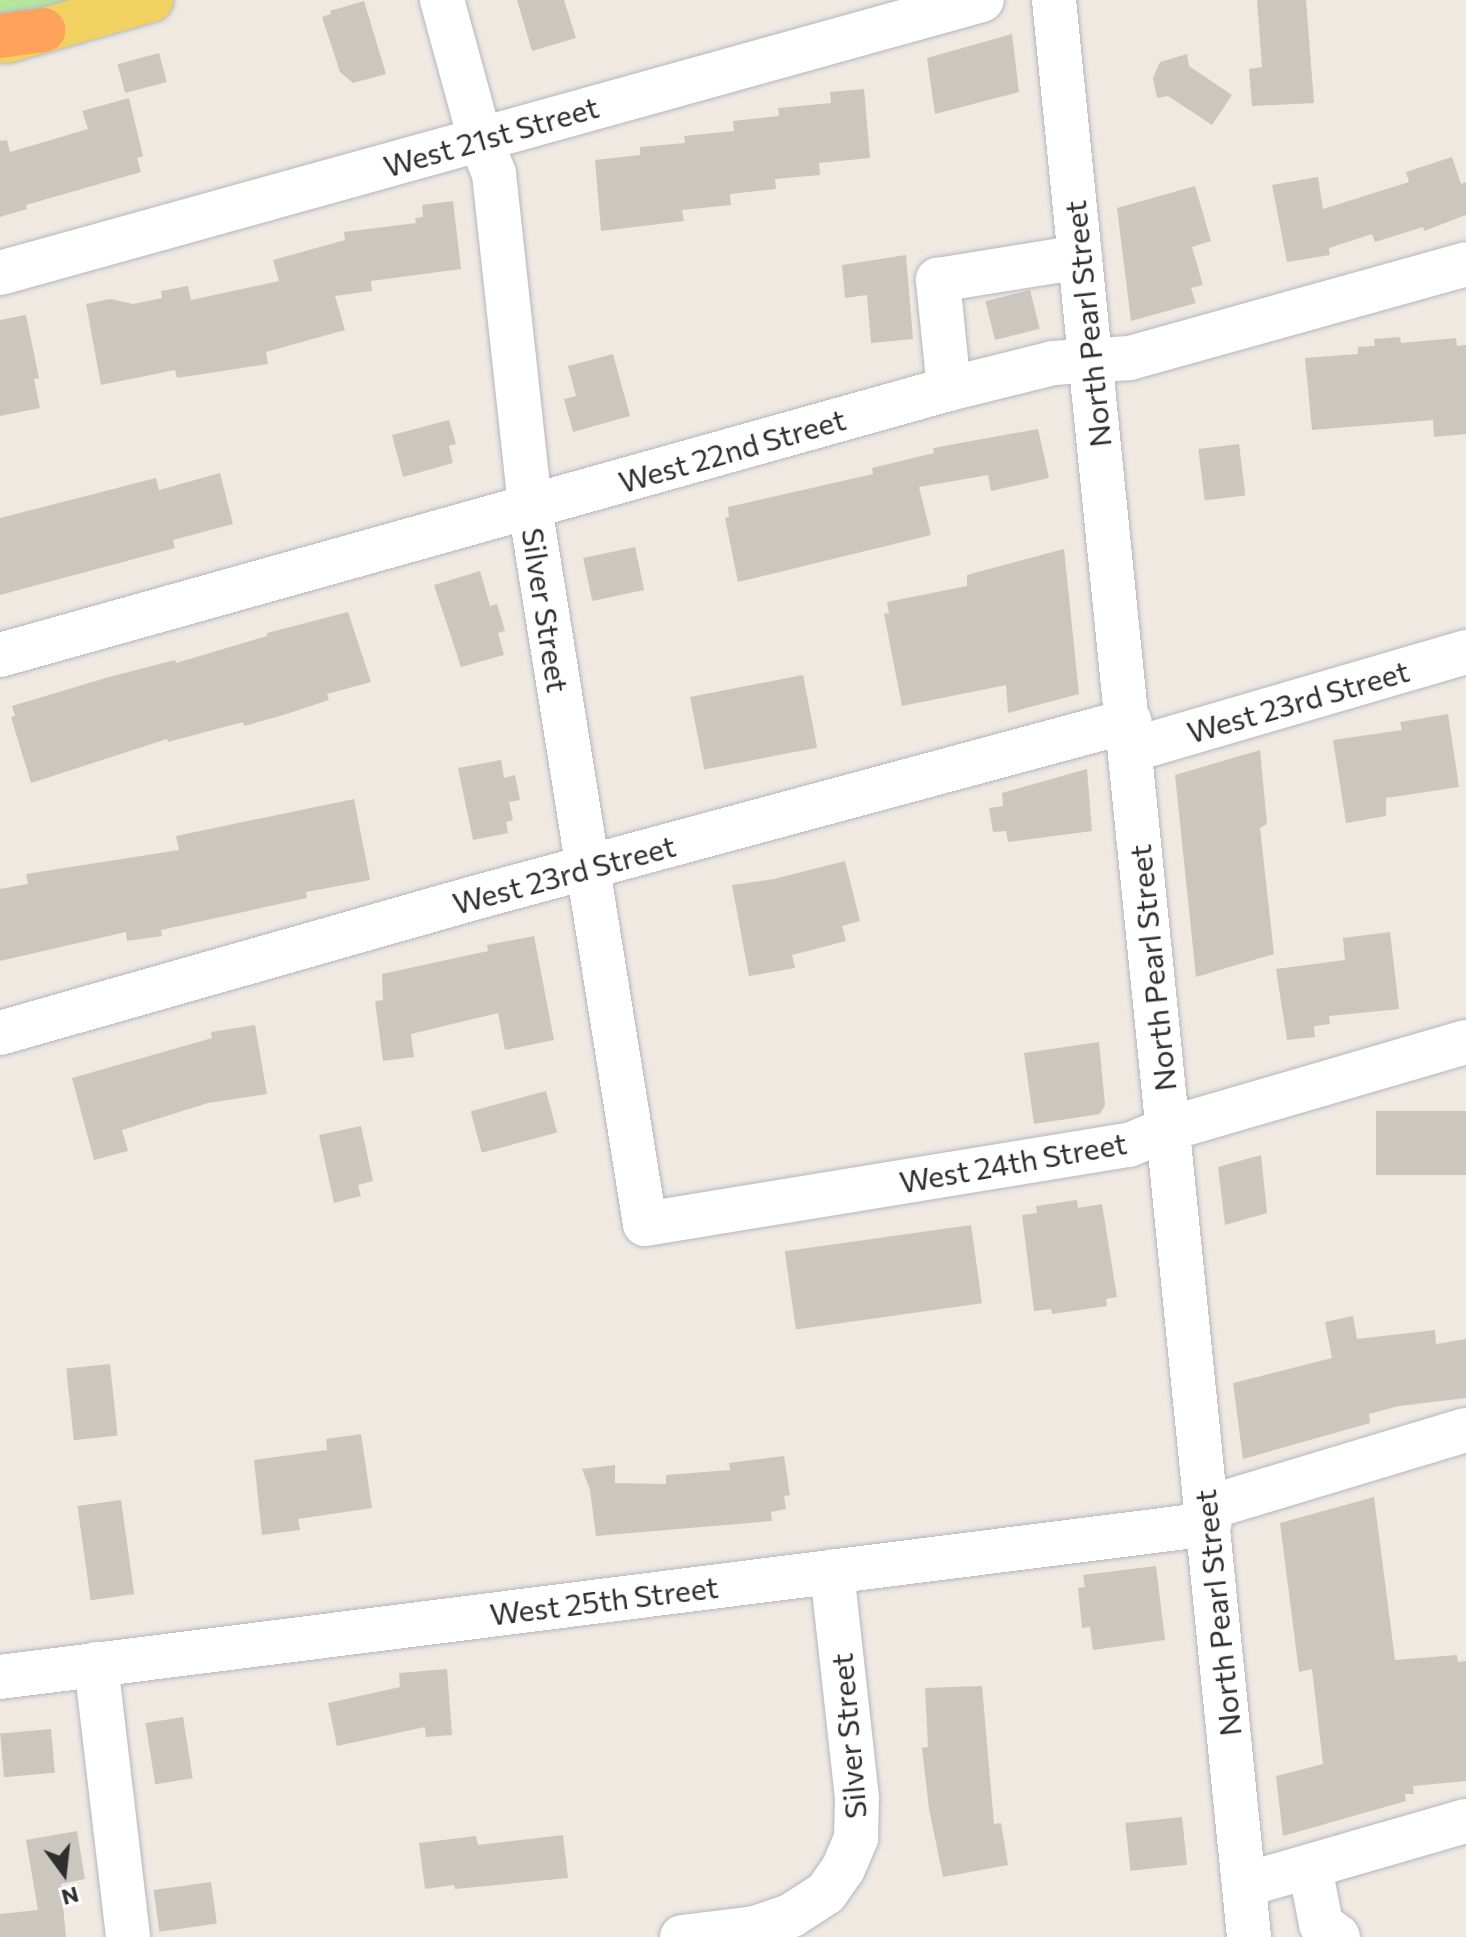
<!DOCTYPE html>
<html>
<head>
<meta charset="utf-8">
<style>
  body { margin:0 }
  #map { position:relative; width:1466px; height:1937px; overflow:hidden; background:#efe9e1; font-family:Commissioner,sans-serif }
  div>[style] { position:absolute }
  [style*='--x'] { left:calc(var(--x)*1px); top:calc(var(--y)*1px); width:calc(var(--w)*1px); rotate:calc(var(--a)*1deg) }
  .green>* { inset:0; background:#b6e59e }
  .building>* { inset:0; background:#cbc7bf; transform-origin:0 0 }
  .roads { filter:drop-shadow(0 0 2px #b4b7c1) drop-shadow(0 0 2px #b4b7c1) }
  .minor>* { height:44px; margin:-22px; padding:0 22px; transform-origin:22px; border-radius:22px; background:#fff }
  .major>* { height:44px; margin:-22px; padding:0 22px; transform-origin:22px; border-radius:22px; background:#f2d163 }
  .highway>* { height:44px; margin:-22px; padding:0 22px; transform-origin:22px; border-radius:22px; background:#ffa35c }
  span { translate:-50% -50%; white-space:nowrap; text-align:center; line-height:1.15; -webkit-text-stroke:7px #fff; paint-order:stroke }
  .street-label { font-size:30px; color:#2e2e2e }
  .north { position:absolute; left:24px; top:1833px; width:80px; height:80px; -webkit-text-stroke:6px #fff; paint-order:stroke; rotate:165deg; font-size:22px; font-weight:700; line-height:32px; text-align:center; color:#2e2e2e }
  .north::after { content:''; display:block; margin:auto; width:28px; height:36px; background:#2e2e2e; clip-path:polygon(50% 0,100% 100%,50% 72%,0 100%) }
</style>
</head>
<body>
<div id="map">
  <div class="green">
    <div style="clip-path:polygon(0 0,74px 0,0 21px)"></div>
  </div>
  <div class="building">
    <div style="clip-path:polygon(517px 0,564px 0,576px 38px,532px 51px)"></div>
    <div style="clip-path:polygon(1257px 0,1306px 0,1314px 103px,1252px 106px,1249px 69px,1262px 67px)"></div>
    <div style="clip-path:polygon(364px 1px,386px 74px,353px 83px,340px 72px,322px 17px,331px 14px,330px 11px)"></div>
    <div style="clip-path:polygon(1012px 34px,1019px 92px,935px 114px,927px 58px)"></div>
    <div style="left:159px;top:53px;width:30px;height:43px;rotate:75deg"></div>
    <div style="clip-path:polygon(1187px 54px,1189px 66px,1232px 95px,1212px 125px,1168px 96px,1157px 98px,1153px 78px,1160px 62px)"></div>
    <div style="clip-path:polygon(864px 89px,870px 158px,819px 163px,820px 175px,775px 179px,776px 189px,730px 194px,731px 205px,682px 210px,684px 221px,601px 231px,595px 160px,640px 155px,640px 147px,685px 143px,684px 136px,734px 131px,733px 121px,779px 116px,778px 108px,831px 103px,830px 92px)"></div>
    <div style="clip-path:polygon(129px 98px,143px 156px,137px 158px,141px 172px,26px 205px,27px 209px,0 217px,0 141px,7px 140px,10px 152px,88px 129px,82px 111px)"></div>
    <div style="clip-path:polygon(1452px 157px,1461px 184px,1466px 182px,1466px 215px,1424px 231px,1423px 227px,1375px 242px,1372px 234px,1329px 248px,1330px 255px,1287px 262px,1272px 185px,1318px 177px,1323px 209px,1409px 182px,1406px 172px)"></div>
    <div style="clip-path:polygon(1195px 186px,1211px 241px,1192px 247px,1203px 285px,1191px 288px,1196px 303px,1131px 321px,1117px 208px)"></div>
    <div style="clip-path:polygon(453px 201px,461px 269px,371px 281px,372px 291px,335px 296px,345px 330px,266px 352px,268px 364px,177px 378px,175px 370px,101px 385px,86px 304px,110px 299px,133px 304px,162px 298px,161px 291px,188px 286px,191px 300px,279px 281px,273px 260px,345px 240px,344px 232px,416px 223px,415px 218px,423px 217px,422px 205px)"></div>
    <div style="clip-path:polygon(906px 255px,913px 339px,871px 343px,867px 295px,845px 298px,842px 265px)"></div>
    <div style="left:1030px;top:290px;width:40px;height:46px;rotate:76deg"></div>
    <div style="clip-path:polygon(26px 315px,39px 378px,34px 379px,40px 408px,0 416px,0 320px)"></div>
    <div style="clip-path:polygon(1400px 337px,1401px 343px,1456px 338px,1457px 346px,1466px 345px,1466px 434px,1434px 437px,1433px 420px,1312px 430px,1305px 358px,1358px 354px,1358px 347px,1375px 346px,1374px 339px)"></div>
    <div style="clip-path:polygon(613px 354px,630px 416px,573px 432px,564px 399px,576px 396px,568px 366px)"></div>
    <div style="clip-path:polygon(449px 420px,456px 444px,449px 446px,453px 463px,403px 477px,392px 435px)"></div>
    <div style="clip-path:polygon(1038px 429px,1049px 478px,991px 491px,988px 475px,919px 487px,931px 535px,738px 582px,725px 518px,729px 517px,728px 507px,873px 474px,872px 468px,934px 453px,933px 448px)"></div>
    <div style="left:1239px;top:444px;width:52px;height:41px;rotate:83deg"></div>
    <div style="clip-path:polygon(220px 473px,233px 524px,173px 540px,175px 548px,0 595px,0 518px,156px 478px,159px 490px)"></div>
    <div style="left:635px;top:547px;width:44px;height:53px;rotate:78deg"></div>
    <div style="clip-path:polygon(1064px 549px,1079px 694px,1008px 713px,1006px 685px,902px 706px,884px 614px,889px 613px,887px 602px,967px 586px,967px 575px)"></div>
    <div style="clip-path:polygon(480px 571px,490px 606px,497px 604px,505px 631px,498px 633px,504px 655px,461px 667px,434px 585px)"></div>
    <div style="clip-path:polygon(348px 612px,371px 682px,327px 694px,329px 700px,280px 716px,244px 726px,243px 722px,168px 742px,167px 739px,31px 783px,11px 717px,15px 716px,12px 706px,109px 677px,175px 660px,176px 663px,267px 636px,267px 633px)"></div>
    <div style="left:803px;top:675px;width:74px;height:115px;rotate:79deg"></div>
    <div style="clip-path:polygon(1448px 714px,1459px 787px,1386px 798px,1386px 816px,1346px 823px,1333px 740px,1402px 730px,1400px 722px)"></div>
    <div style="clip-path:polygon(1260px 750px,1267px 824px,1260px 828px,1274px 954px,1196px 977px,1175px 775px)"></div>
    <div style="clip-path:polygon(501px 760px,504px 778px,515px 775px,520px 800px,509px 802px,513px 820px,506px 822px,508px 833px,473px 840px,458px 768px)"></div>
    <div style="clip-path:polygon(1087px 769px,1092px 831px,1008px 842px,1006px 831px,993px 832px,989px 808px,1003px 806px,1002px 793px)"></div>
    <div style="clip-path:polygon(354px 799px,370px 880px,306px 892px,307px 898px,161px 930px,162px 936px,127px 941px,126px 932px,0 961px,0 889px,28px 884px,26px 874px,179px 850px,176px 836px)"></div>
    <div style="clip-path:polygon(845px 861px,860px 921px,842px 926px,846px 941px,792px 955px,795px 968px,749px 976px,732px 885px,774px 879px)"></div>
    <div style="clip-path:polygon(1390px 932px,1399px 1009px,1329px 1016px,1330px 1024px,1314px 1026px,1315px 1037px,1287px 1040px,1276px 969px,1345px 960px,1343px 938px)"></div>
    <div style="clip-path:polygon(534px 936px,554px 1040px,505px 1050px,498px 1013px,411px 1034px,414px 1057px,383px 1061px,375px 1001px,383px 1000px,382px 974px,488px 951px,487px 945px)"></div>
    <div style="clip-path:polygon(255px 1025px,267px 1094px,208px 1103px,122px 1130px,128px 1151px,94px 1160px,72px 1078px,212px 1038px,211px 1032px)"></div>
    <div style="clip-path:polygon(1099px 1042px,1105px 1105px,1100px 1114px,1034px 1124px,1024px 1053px)"></div>
    <div style="left:546px;top:1091px;width:43px;height:78px;rotate:75deg"></div>
    <div style="left:1466px;top:1111px;width:64px;height:90px;rotate:90deg"></div>
    <div style="clip-path:polygon(361px 1126px,373px 1181px,358px 1185px,361px 1196px,334px 1203px,319px 1135px)"></div>
    <div style="clip-path:polygon(1261px 1155px,1267px 1213px,1225px 1225px,1218px 1167px)"></div>
    <div style="clip-path:polygon(1077px 1200px,1078px 1208px,1102px 1204px,1117px 1297px,1106px 1299px,1107px 1306px,1052px 1314px,1051px 1309px,1034px 1311px,1022px 1215px,1037px 1213px,1036px 1206px)"></div>
    <div style="left:971px;top:1225px;width:79px;height:188px;rotate:82deg"></div>
    <div style="clip-path:polygon(1353px 1316px,1357px 1339px,1435px 1330px,1436px 1344px,1466px 1339px,1466px 1398px,1399px 1406px,1369px 1414px,1370px 1423px,1243px 1459px,1233px 1383px,1332px 1358px,1325px 1322px)"></div>
    <div style="left:110px;top:1364px;width:72px;height:44px;rotate:84deg"></div>
    <div style="clip-path:polygon(361px 1434px,372px 1508px,298px 1519px,300px 1530px,262px 1535px,254px 1460px,327px 1450px,326px 1439px)"></div>
    <div style="clip-path:polygon(784px 1456px,790px 1495px,784px 1496px,786px 1509px,771px 1512px,772px 1521px,596px 1536px,590px 1490px,582px 1469px,615px 1465px,615px 1483px,666px 1484px,666px 1475px,730px 1470px,729px 1463px)"></div>
    <div style="clip-path:polygon(1374px 1497px,1395px 1660px,1457px 1655px,1458px 1662px,1466px 1661px,1466px 1781px,1413px 1786px,1414px 1794px,1405px 1794px,1406px 1801px,1283px 1836px,1276px 1776px,1323px 1764px,1312px 1669px,1299px 1672px,1280px 1523px)"></div>
    <div style="left:121px;top:1500px;width:95px;height:44px;rotate:82deg"></div>
    <div style="clip-path:polygon(1156px 1566px,1165px 1640px,1093px 1650px,1090px 1627px,1082px 1628px,1078px 1588px,1085px 1587px,1083px 1575px)"></div>
    <div style="clip-path:polygon(447px 1669px,452px 1735px,426px 1737px,425px 1727px,337px 1746px,328px 1703px,400px 1687px,399px 1673px)"></div>
    <div style="clip-path:polygon(982px 1686px,994px 1824px,1001px 1823px,1008px 1865px,943px 1877px,929px 1809px,922px 1748px,928px 1747px,925px 1688px)"></div>
    <div style="left:183px;top:1717px;width:62px;height:38px;rotate:81deg"></div>
    <div style="left:51px;top:1729px;width:44px;height:51px;rotate:85deg"></div>
    <div style="left:1182px;top:1817px;width:48px;height:57px;rotate:84deg"></div>
    <div style="clip-path:polygon(77px 1831px,85px 1879px,61px 1884px,66px 1937px,0 1937px,0 1914px,38px 1910px,26px 1840px)"></div>
    <div style="clip-path:polygon(563px 1835px,568px 1878px,455px 1889px,454px 1885px,425px 1889px,419px 1843px,476px 1836px,478px 1845px)"></div>
    <div style="left:211px;top:1882px;width:42px;height:58px;rotate:82deg"></div>
  </div>
  <div class="roads">
    <div class="minor">
      <div style="--x:442;--y:0;--w:144;--a:74.7"></div>
      <div style="--x:480;--y:139;--w:38;--a:68"></div>
      <div style="--x:494;--y:174;--w:335;--a:83.8"></div>
      <div style="--x:530;--y:507;--w:726;--a:80.89"></div>
      <div style="--x:645;--y:1224;--w:490;--a:-9.3"></div>
      <div style="--x:1129;--y:1145;--w:42;--a:-22.3"></div>
      <div style="--x:1168;--y:1129;--w:310;--a:-16.3"></div>
      <div style="--x:1054;--y:0;--w:1947;--a:84.25"></div>
      <div style="--x:0;--y:273;--w:1019;--a:-15.54"></div>
      <div style="--x:949;--y:389;--w:110;--a:-95.8"></div>
      <div style="--x:938;--y:280;--w:144;--a:-9.2"></div>
      <div style="--x:0;--y:655;--w:986;--a:-15.66"></div>
      <div style="--x:949;--y:389;--w:107;--a:-14"></div>
      <div style="--x:1053;--y:363;--w:77;--a:-3.7"></div>
      <div style="--x:1130;--y:358;--w:349;--a:-15.6"></div>
      <div style="--x:1131;--y:750;--w:349;--a:-16.3"></div>
      <div style="--x:0;--y:1033;--w:489;--a:-15.9"></div>
      <div style="--x:470;--y:899;--w:683;--a:-15.12"></div>
      <div style="--x:1207;--y:1508;--w:270;--a:-16.8"></div>
      <div style="--x:96;--y:1664;--w:275;--a:83.3"></div>
      <div style="--x:0;--y:1677;--w:1219;--a:-7.21"></div>
      <div style="--x:1310;--y:1867;--w:58;--a:79.1"></div>
      <div style="--x:1321;--y:1924;--w:21;--a:37"></div>
      <div style="--x:1244;--y:1885;--w:231;--a:-16.1"></div>
      <div style="--x:682;--y:1937;--w:74;--a:-7"></div>
      <div style="--x:755;--y:1928;--w:39;--a:-19"></div>
      <div style="--x:792;--y:1915;--w:40;--a:-32.9"></div>
      <div style="--x:826;--y:1893;--w:29;--a:-55"></div>
      <div style="--x:843;--y:1869;--w:34;--a:-67"></div>
      <div style="--x:856;--y:1838;--w:40;--a:-88.6"></div>
      <div style="--x:857;--y:1798;--w:228;--a:-96.3"></div>
    </div>
    <div class="major">
      <div style="--x:6;--y:41;--w:151;--a:-15.8"></div>
    </div>
    <div class="highway">
      <div style="--x:0;--y:36;--w:44;--a:-7.8"></div>
    </div>
  </div>
  <div class="street-label">
    <span style="left:491px;top:136px;rotate:-16deg">West 21st Street</span>
    <span style="left:1087px;top:324px;rotate:-96deg">North Pearl Street</span>
    <span style="left:732px;top:450px;rotate:-16deg">West 22nd Street</span>
    <span style="left:546px;top:610px;rotate:81deg">Silver Street</span>
    <span style="left:1298px;top:701px;rotate:-16deg">West 23rd Street</span>
    <span style="left:564px;top:874px;rotate:-15deg">West 23rd Street</span>
    <span style="left:1152px;top:968px;rotate:-96deg">North Pearl Street</span>
    <span style="left:1013px;top:1162px;rotate:-10deg">West 24th Street</span>
    <span style="left:604px;top:1600px;rotate:-7deg">West 25th Street</span>
    <span style="left:1217px;top:1613px;rotate:-96deg">North Pearl Street</span>
    <span style="left:848px;top:1736px;rotate:-95deg">Silver Street</span>
  </div>
  <div class="north">N</div>
</div>
</body>
</html>
